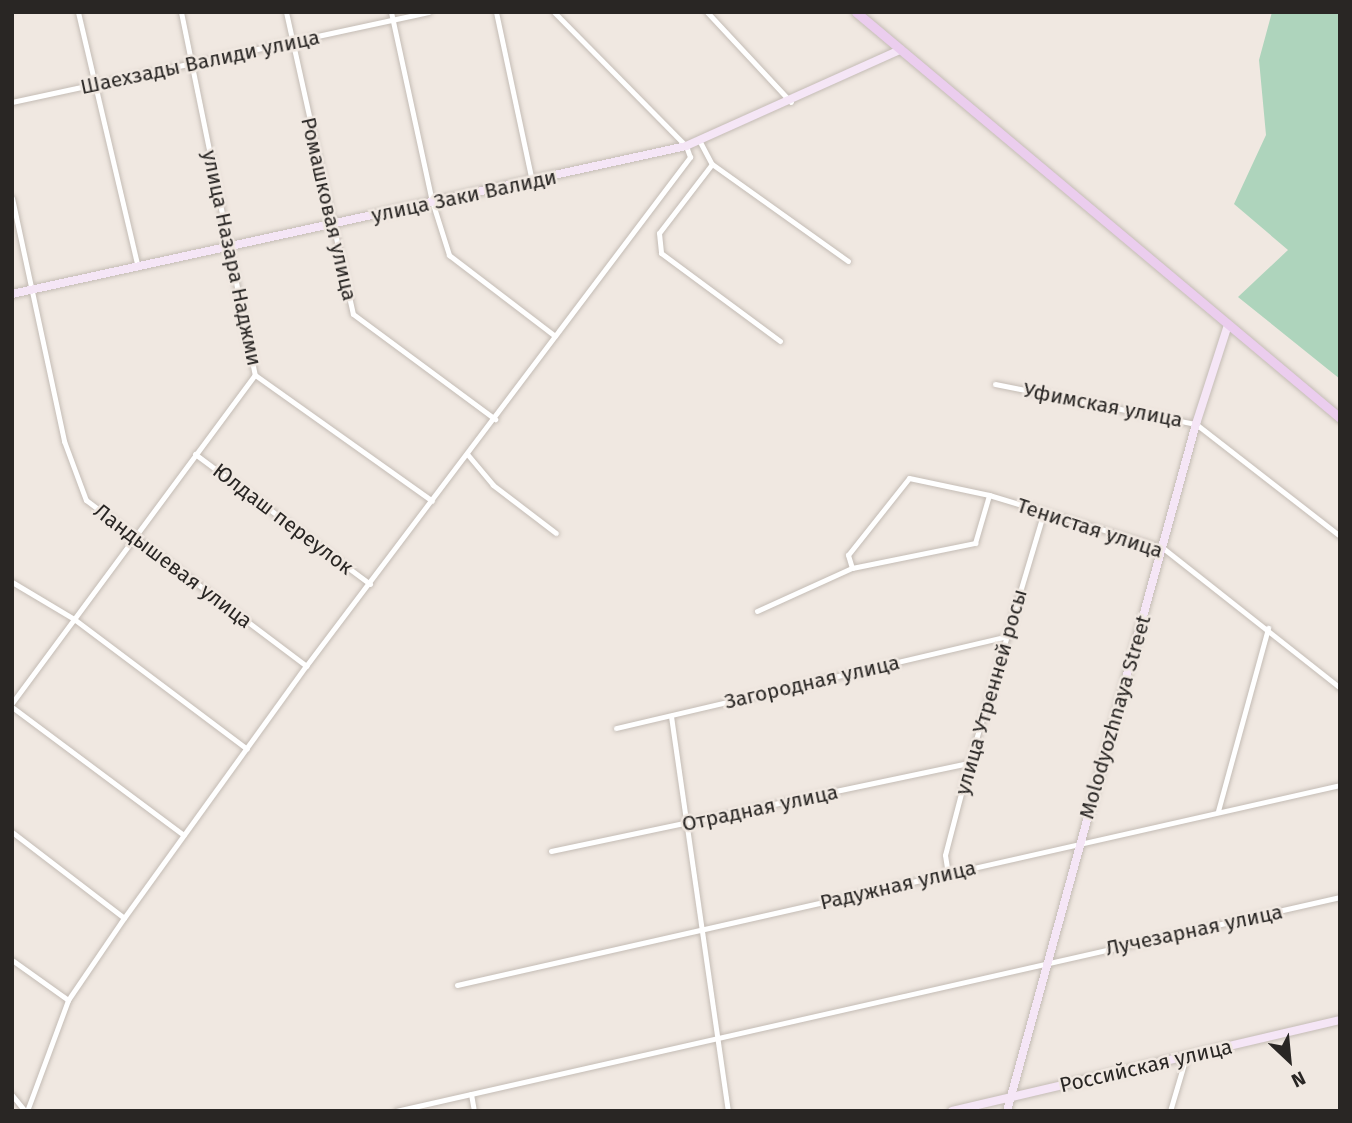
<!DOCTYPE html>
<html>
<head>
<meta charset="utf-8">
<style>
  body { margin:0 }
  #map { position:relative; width:1352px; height:1123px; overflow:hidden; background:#f0e8e1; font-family:"Fira Sans",sans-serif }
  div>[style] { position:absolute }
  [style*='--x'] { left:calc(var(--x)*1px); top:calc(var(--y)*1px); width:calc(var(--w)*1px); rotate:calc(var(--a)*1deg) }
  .green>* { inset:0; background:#aed4bc }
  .roads { filter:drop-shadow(0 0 2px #c4bcb5) drop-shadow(0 0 2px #c4bcb5) }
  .street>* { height:5px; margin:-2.5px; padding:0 2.5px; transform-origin:2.5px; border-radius:2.5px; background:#fff }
  .secondary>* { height:8px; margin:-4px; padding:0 4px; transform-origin:4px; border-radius:4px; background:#f5e6f6 }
  .primary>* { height:9px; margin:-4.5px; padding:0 4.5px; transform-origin:4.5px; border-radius:4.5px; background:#ebcdee }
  span { translate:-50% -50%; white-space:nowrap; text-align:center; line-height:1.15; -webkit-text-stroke:5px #f0e8e1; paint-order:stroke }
  .street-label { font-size:21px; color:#292624 }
  .frame { position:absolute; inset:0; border:14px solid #292624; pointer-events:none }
  .north { position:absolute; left:1254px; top:1025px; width:70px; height:70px; -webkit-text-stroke:5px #f0e8e1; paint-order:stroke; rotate:154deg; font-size:19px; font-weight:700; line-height:28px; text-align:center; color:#292624 }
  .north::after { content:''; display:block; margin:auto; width:24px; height:32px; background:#292624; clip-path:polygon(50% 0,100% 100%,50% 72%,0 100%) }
</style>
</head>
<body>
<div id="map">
  <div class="green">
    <div style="clip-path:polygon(1272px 12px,1340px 12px,1340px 379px,1238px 297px,1288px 250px,1234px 204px,1266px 135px,1259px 60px)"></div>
  </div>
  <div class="roads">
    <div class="street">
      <div style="--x:78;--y:12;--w:262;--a:76.8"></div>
      <div style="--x:181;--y:12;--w:370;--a:78.5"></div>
      <div style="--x:255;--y:375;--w:217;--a:35.4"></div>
      <div style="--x:286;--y:12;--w:309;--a:77.5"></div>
      <div style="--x:353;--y:314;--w:177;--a:36.5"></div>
      <div style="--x:391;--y:12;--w:193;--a:77.8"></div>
      <div style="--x:432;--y:201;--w:57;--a:72.5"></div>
      <div style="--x:449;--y:255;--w:133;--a:37.4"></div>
      <div style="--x:496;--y:12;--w:174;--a:78"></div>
      <div style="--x:707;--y:12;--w:123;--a:47"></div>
      <div style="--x:12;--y:102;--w:426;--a:-12.2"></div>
      <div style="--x:699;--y:140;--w:27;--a:62"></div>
      <div style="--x:712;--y:164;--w:167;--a:35.5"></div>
      <div style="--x:712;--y:164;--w:87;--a:127.5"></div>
      <div style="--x:659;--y:233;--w:20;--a:84"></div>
      <div style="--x:661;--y:253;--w:148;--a:36.5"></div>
      <div style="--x:12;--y:198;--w:249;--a:77.9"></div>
      <div style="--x:64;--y:441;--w:63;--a:69.6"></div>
      <div style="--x:86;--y:500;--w:276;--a:37"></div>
      <div style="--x:995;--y:384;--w:205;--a:11.3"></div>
      <div style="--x:1196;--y:424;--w:182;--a:37.9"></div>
      <div style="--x:195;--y:454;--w:218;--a:36.6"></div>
      <div style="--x:468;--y:455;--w:39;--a:50"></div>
      <div style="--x:493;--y:485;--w:79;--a:37.3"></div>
      <div style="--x:852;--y:568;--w:14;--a:-107"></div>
      <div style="--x:848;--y:555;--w:98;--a:-51.6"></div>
      <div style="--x:909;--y:478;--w:82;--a:12"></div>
      <div style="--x:989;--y:495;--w:182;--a:16.9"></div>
      <div style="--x:1163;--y:548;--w:226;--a:38.3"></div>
      <div style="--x:12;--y:582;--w:72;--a:30.8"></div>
      <div style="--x:74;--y:619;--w:216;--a:36.9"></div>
      <div style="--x:757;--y:611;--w:104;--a:-24.4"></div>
      <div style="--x:852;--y:568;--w:126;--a:-11.5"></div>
      <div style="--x:975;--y:543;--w:50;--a:-73.7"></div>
      <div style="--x:12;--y:703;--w:408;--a:-53.5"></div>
      <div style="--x:12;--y:707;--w:214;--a:36.7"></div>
      <div style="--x:671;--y:716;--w:399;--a:81.8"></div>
      <div style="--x:616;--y:728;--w:403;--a:-13.2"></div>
      <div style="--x:1218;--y:811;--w:190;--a:-74.7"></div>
      <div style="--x:12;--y:832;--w:141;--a:37.5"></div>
      <div style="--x:551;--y:851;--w:427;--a:-11.9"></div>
      <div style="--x:948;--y:874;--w:19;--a:-99"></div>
      <div style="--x:945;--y:855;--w:95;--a:-75.4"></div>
      <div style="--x:969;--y:763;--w:263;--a:-73.4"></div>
      <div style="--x:12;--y:960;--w:69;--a:35.5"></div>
      <div style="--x:457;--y:985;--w:905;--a:-12.76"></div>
      <div style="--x:471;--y:1094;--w:17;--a:80"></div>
      <div style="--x:12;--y:1095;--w:21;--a:51"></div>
      <div style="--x:27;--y:1111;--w:118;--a:-69.7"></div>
      <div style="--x:68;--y:1000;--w:99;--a:-55.7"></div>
      <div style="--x:124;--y:918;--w:311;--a:-54.2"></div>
      <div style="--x:306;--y:666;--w:638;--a:-52.97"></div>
      <div style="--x:690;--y:157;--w:12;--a:-110"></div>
      <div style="--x:686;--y:146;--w:188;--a:-134.6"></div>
      <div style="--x:396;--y:1111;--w:968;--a:-12.77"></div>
      <div style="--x:1170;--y:1111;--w:56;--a:-73.5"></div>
    </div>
    <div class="secondary">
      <div style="--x:12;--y:294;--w:690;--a:-12.38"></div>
      <div style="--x:686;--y:146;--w:235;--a:-24.2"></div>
      <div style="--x:952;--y:1111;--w:399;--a:-13.2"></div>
      <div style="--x:1007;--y:1111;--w:713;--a:-74.62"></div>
      <div style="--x:1196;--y:424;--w:104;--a:-72.1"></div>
    </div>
    <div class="primary">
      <div style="--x:856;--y:12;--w:632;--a:39.99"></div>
    </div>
  </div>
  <div class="street-label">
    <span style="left:200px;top:62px;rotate:-12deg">Шаехзады Валиди улица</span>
    <span style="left:464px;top:196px;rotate:-12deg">улица Заки Валиди</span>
    <span style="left:329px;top:209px;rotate:77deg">Ромашковая улица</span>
    <span style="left:232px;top:258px;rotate:78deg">улица Назара Наджми</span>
    <span style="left:1103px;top:405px;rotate:11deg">Уфимская улица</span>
    <span style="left:283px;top:519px;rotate:37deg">Юлдаш переулок</span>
    <span style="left:1090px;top:528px;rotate:18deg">Тенистая улица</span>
    <span style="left:173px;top:566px;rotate:37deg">Ландышевая улица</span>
    <span style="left:812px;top:682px;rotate:-13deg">Загородная улица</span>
    <span style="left:991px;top:692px;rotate:-74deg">улица Утренней росы</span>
    <span style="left:1115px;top:717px;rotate:-74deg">Molodyozhnaya Street</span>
    <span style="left:760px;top:808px;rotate:-12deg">Отрадная улица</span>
    <span style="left:898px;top:885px;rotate:-13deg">Радужная улица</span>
    <span style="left:1194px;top:930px;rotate:-12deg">Лучезарная улица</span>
    <span style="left:1146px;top:1066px;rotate:-13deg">Российская улица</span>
  </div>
  <div class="frame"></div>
  <div class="north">N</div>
</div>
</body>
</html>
